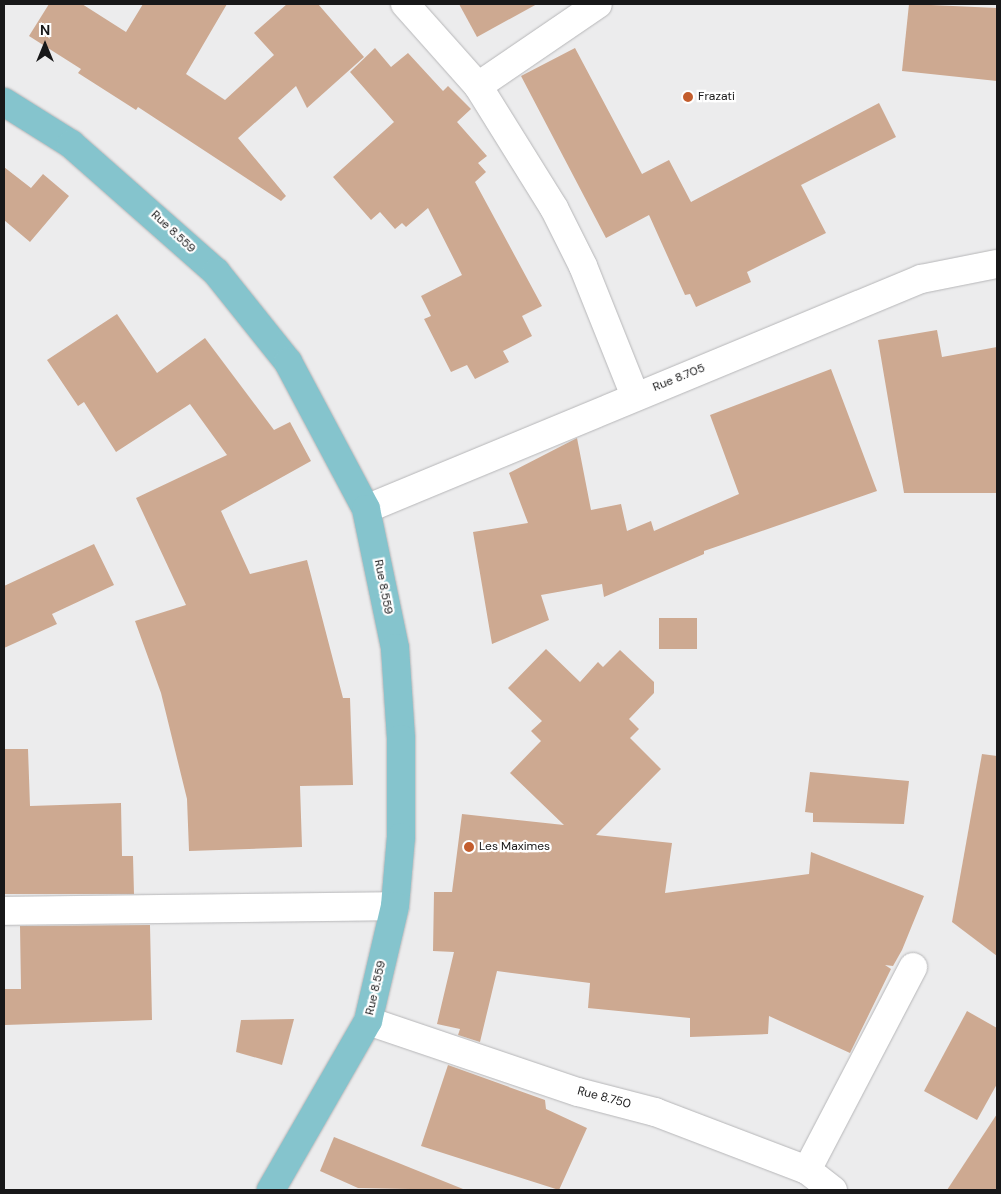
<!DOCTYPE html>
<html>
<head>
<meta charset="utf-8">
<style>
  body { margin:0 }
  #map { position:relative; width:1001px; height:1194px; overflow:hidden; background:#ececed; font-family:"DM Sans",sans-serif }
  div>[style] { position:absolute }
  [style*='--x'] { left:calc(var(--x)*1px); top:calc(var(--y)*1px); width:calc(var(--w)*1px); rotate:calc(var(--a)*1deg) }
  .building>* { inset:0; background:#cda991; transform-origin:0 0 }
  .roads { filter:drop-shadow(0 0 1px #b6b6b8) drop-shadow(0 0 1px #b6b6b8) }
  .minor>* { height:28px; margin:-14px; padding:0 14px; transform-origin:14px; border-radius:14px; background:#fff }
  .major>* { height:28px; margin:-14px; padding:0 14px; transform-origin:14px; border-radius:14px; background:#85c4cd }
  .dots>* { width:14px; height:14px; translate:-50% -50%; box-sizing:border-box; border:2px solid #fff; border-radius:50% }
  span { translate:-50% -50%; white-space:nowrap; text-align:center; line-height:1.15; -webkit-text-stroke:4.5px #fff; paint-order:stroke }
  .poi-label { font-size:12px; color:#181819 }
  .left { translate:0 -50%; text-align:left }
  .street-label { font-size:12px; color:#181819 }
  .frame { position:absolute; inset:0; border:5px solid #181819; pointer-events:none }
  .north { position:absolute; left:20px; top:20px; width:50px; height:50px; -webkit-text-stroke:4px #fff; paint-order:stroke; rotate:0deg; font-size:14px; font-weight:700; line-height:20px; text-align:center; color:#181819 }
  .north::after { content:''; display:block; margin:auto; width:18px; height:22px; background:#181819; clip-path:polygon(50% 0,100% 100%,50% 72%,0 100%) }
</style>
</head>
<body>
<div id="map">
  <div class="building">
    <div style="clip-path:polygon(49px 4px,82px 4px,126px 32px,143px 4px,227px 4px,186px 74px,225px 100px,274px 55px,254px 33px,287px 4px,318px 4px,364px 57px,307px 108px,296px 86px,238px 138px,286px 196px,281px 201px,138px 107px,136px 110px,78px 73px,81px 69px,29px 36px)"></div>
    <div style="clip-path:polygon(459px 4px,537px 4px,477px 37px)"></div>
    <div style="clip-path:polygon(909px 4px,997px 8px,997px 81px,902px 71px)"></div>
    <div style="clip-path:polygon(375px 48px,391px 67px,408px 53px,443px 91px,448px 86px,471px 109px,457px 122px,487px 156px,478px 163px,486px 172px,475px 182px,542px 306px,522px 316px,532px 336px,503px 351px,509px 362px,475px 379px,467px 365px,451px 372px,424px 319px,431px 316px,421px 296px,462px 275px,428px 208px,406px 227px,402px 223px,395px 229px,380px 212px,371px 220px,333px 177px,394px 122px,350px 72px)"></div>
    <div style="clip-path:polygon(575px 48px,642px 174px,669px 160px,691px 202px,879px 103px,896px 137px,801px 185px,826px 233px,747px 272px,751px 282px,696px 307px,690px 294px,685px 295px,649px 215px,606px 238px,521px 76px)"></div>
    <div style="clip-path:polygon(4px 167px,31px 188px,43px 174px,69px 196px,30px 242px,4px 220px)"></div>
    <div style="clip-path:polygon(117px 314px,157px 373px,205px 338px,274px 430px,290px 422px,311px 461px,221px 511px,250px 574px,307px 560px,343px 698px,350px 698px,353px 785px,300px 786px,302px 847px,189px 851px,187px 799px,161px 693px,135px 621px,186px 605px,136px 498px,227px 455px,190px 404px,116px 452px,84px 402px,78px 406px,47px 360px)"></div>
    <div style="clip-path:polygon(937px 330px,942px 357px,997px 347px,997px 493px,904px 493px,878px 340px)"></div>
    <div style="clip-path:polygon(831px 369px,877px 491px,704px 551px,704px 554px,604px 597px,602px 584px,541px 595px,549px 620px,492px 644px,473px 532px,528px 523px,509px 473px,577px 438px,591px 510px,621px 504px,627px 531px,651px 521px,654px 531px,739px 494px,710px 415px)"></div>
    <div style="clip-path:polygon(94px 544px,114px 585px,52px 614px,57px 624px,4px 648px,4px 586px)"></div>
    <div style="left:659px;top:618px;width:38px;height:31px"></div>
    <div style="clip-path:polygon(546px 649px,580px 682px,598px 662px,603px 667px,620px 650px,654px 682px,654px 693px,629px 719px,639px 729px,630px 738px,661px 769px,596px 835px,672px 843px,665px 893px,809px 874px,811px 852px,924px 896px,902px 950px,893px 966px,885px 965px,891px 969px,850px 1053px,769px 1016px,768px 1034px,690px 1037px,690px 1018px,588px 1008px,590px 983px,497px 971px,480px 1042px,458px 1035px,460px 1029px,437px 1024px,454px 952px,433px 951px,434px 892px,452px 892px,462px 814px,564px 825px,510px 773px,541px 741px,531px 731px,542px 721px,508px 688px)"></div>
    <div style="clip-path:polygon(4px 749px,28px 749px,30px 806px,121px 803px,122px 856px,133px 856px,134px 894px,4px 894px)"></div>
    <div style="clip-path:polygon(982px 754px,997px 756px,997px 956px,952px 922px)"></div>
    <div style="clip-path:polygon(810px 772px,909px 781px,904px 824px,813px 822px,813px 813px,805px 812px)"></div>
    <div style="clip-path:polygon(150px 925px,152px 1020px,5px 1025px,4px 989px,21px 989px,20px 926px)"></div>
    <div style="clip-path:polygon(967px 1011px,997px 1028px,997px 1084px,977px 1120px,924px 1091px)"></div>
    <div style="clip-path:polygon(294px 1019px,282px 1065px,236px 1052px,241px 1020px)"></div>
    <div style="clip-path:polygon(448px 1065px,545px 1100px,546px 1109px,587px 1128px,559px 1190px,421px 1146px)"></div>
    <div style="clip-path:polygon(997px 1114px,997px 1190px,947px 1190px)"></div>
    <div style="clip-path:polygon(334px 1137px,463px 1189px,463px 1190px,358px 1188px,320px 1171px)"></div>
  </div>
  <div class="roads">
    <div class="minor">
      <div style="--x:405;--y:4;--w:110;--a:48.3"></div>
      <div style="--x:478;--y:86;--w:144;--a:58.1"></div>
      <div style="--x:554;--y:208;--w:65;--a:63.4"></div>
      <div style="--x:583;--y:266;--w:140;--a:68.2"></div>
      <div style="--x:478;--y:86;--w:145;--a:-34.3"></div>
      <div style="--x:366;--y:509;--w:601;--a:-22.51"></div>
      <div style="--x:921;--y:279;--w:77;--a:-11.2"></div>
      <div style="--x:4;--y:911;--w:391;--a:-0.7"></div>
      <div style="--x:368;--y:1021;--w:222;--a:18.7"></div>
      <div style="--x:578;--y:1092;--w:80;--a:14.6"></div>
      <div style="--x:655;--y:1112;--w:163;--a:20.9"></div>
      <div style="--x:807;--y:1170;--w:33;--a:38"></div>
      <div style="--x:807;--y:1170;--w:229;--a:-62.4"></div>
    </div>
    <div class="major">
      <div style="--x:4;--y:102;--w:79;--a:32.1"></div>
      <div style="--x:71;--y:144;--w:193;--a:41.4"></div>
      <div style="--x:216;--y:272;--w:115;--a:51.3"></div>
      <div style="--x:288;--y:362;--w:166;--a:62"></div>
      <div style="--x:366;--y:509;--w:142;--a:78.2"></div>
      <div style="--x:395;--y:648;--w:91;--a:86.2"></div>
      <div style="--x:401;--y:739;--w:98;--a:90"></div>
      <div style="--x:401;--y:837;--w:69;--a:95"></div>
      <div style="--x:395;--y:906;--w:118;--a:103.2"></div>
      <div style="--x:368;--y:1021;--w:195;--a:119.9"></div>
    </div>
  </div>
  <div class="dots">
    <div style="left:688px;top:97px;background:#c35d2d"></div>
    <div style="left:469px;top:847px;background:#c35d2d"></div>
  </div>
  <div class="poi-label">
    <span class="left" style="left:698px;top:97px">Frazati</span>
    <span class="left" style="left:479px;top:847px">Les Maximes</span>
  </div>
  <div class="street-label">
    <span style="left:173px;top:232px;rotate:43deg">Rue 8.559</span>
    <span style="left:679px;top:378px;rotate:-22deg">Rue 8.705</span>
    <span style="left:383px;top:587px;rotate:79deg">Rue 8.559</span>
    <span style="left:376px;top:988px;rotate:-77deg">Rue 8.559</span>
    <span style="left:604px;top:1098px;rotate:15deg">Rue 8.750</span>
  </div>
  <div class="frame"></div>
  <div class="north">N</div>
</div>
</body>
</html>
